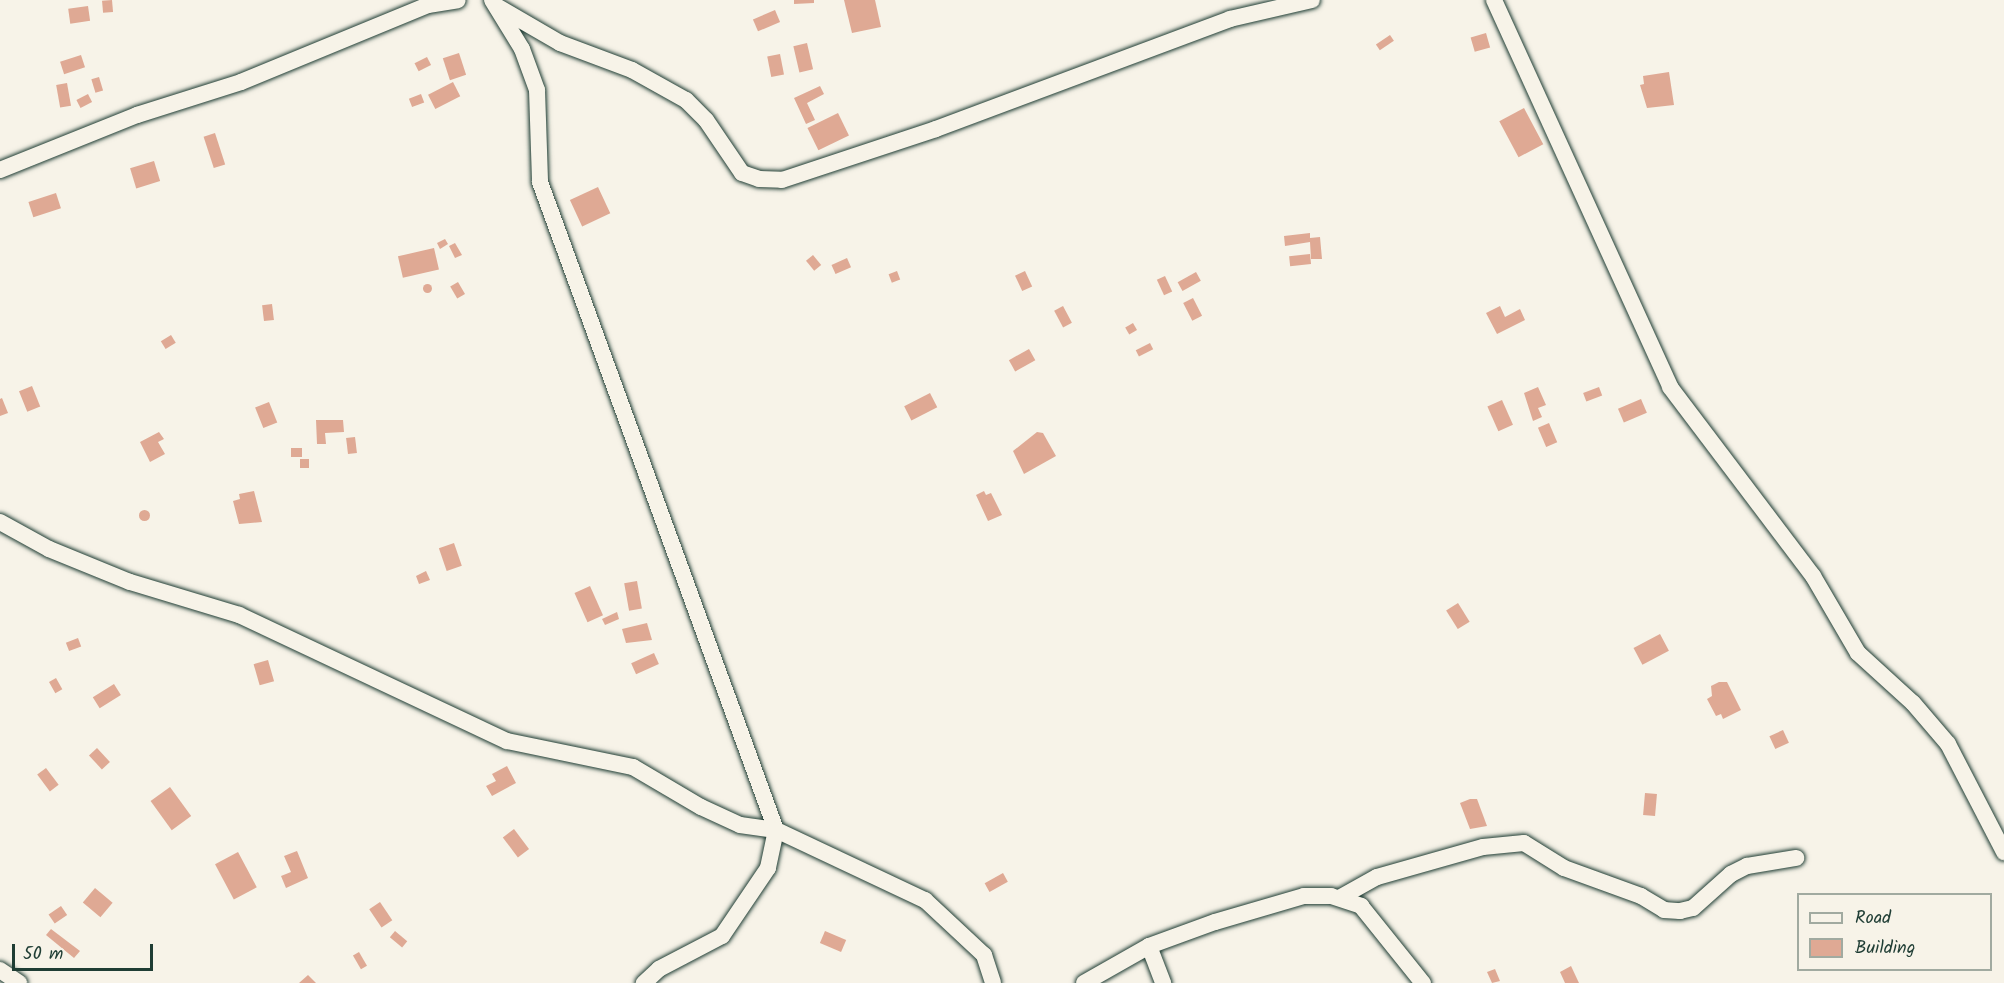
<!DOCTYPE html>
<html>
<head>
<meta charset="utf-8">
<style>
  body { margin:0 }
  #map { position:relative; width:2004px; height:983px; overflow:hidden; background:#f7f3e8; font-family:Kalam,sans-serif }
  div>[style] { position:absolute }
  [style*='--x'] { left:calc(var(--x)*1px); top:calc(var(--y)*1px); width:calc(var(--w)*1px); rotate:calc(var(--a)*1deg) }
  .building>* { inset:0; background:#dfa994; transform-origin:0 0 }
  .round { border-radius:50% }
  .roads { filter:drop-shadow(0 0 2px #1f3d34) drop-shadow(0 0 2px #1f3d34) }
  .minor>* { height:16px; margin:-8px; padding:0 8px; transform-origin:8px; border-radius:8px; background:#f7f3e8 }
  span { translate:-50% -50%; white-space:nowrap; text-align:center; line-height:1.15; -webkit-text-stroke:4.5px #f7f3e8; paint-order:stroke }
  .legend { position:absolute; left:1797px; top:893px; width:195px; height:78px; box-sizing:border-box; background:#f7f3e8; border:2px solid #a1aaa0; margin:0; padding:8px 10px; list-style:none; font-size:18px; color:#1f3d34 }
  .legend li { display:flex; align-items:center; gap:12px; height:30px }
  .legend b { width:30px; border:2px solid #a1aaa0 }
  .scale { position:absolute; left:12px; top:944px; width:141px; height:27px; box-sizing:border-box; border:3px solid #1f3d34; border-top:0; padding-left:8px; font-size:18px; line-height:21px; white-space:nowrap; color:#1f3d34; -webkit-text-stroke:4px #f7f3e8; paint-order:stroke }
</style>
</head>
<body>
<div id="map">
  <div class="building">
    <div style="left:112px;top:0;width:12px;height:10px;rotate:85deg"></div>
    <div style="clip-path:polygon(794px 0,814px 0,814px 3px,794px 4px)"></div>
    <div style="clip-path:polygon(844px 0,875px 0,881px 27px,852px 33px)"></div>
    <div style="left:88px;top:6px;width:15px;height:20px;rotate:82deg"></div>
    <div style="left:775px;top:10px;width:13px;height:24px;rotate:67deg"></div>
    <div style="left:1486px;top:33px;width:15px;height:16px;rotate:74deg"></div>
    <div style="left:1390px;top:35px;width:7px;height:17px;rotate:56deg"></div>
    <div style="left:807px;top:43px;width:27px;height:14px;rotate:77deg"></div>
    <div style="left:459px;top:53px;width:23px;height:17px;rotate:72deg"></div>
    <div style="left:780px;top:54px;width:21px;height:13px;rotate:79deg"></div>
    <div style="left:81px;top:55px;width:13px;height:22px;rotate:72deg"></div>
    <div style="left:427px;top:57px;width:9px;height:14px;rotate:63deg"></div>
    <div style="clip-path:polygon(1669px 72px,1674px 105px,1647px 108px,1640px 85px,1644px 84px,1643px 76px)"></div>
    <div style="left:99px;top:77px;width:14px;height:8px;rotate:73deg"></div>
    <div style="left:453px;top:82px;width:16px;height:28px;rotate:63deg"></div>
    <div style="left:67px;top:83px;width:23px;height:11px;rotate:80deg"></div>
    <div style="clip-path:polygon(820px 86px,824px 94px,807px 103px,815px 120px,806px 124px,794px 98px)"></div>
    <div style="left:88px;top:94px;width:9px;height:13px;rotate:63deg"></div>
    <div style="left:421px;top:94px;width:9px;height:13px;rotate:69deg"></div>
    <div style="left:1524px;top:108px;width:41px;height:28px;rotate:62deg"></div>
    <div style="left:838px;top:113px;width:25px;height:34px;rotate:64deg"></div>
    <div style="left:215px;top:133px;width:33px;height:12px;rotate:72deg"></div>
    <div style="left:154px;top:161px;width:21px;height:25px;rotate:73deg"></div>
    <div style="left:598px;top:187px;width:29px;height:31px;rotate:65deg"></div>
    <div style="left:56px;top:193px;width:16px;height:29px;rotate:72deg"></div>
    <div style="clip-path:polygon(1310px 233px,1310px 238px,1320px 237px,1322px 259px,1311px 259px,1310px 242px,1285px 246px,1284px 236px)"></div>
    <div style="clip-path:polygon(445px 239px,448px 244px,440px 249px,437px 243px)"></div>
    <div style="clip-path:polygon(455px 243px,462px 255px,455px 258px,449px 246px)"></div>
    <div style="left:434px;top:248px;width:22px;height:37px;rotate:77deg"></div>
    <div style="left:1310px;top:254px;width:10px;height:21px;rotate:84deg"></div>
    <div style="left:813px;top:255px;width:13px;height:9px;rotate:51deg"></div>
    <div style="left:847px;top:258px;width:10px;height:17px;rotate:66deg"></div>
    <div style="left:897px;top:271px;width:9px;height:9px;rotate:69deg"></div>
    <div style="left:1025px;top:271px;width:17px;height:11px;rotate:65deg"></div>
    <div style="left:1196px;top:272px;width:10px;height:21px;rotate:61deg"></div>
    <div style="left:1165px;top:276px;width:17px;height:9px;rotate:65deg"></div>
    <div style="left:458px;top:282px;width:14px;height:9px;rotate:60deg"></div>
    <div class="round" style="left:422.5px;top:283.5px;width:9px;height:9px"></div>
    <div style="left:1193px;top:298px;width:20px;height:11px;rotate:63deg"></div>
    <div style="left:272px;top:304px;width:16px;height:10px;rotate:83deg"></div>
    <div style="left:1063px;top:306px;width:19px;height:10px;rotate:62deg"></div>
    <div style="clip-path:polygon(1500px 306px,1505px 317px,1520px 309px,1525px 320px,1497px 334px,1486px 313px)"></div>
    <div style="left:1133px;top:323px;width:8px;height:9px;rotate:60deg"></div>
    <div style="left:171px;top:335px;width:9px;height:12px;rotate:58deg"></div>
    <div style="left:1150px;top:343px;width:7px;height:16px;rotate:63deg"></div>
    <div style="left:1029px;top:349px;width:13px;height:23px;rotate:61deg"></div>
    <div style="left:32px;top:386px;width:22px;height:14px;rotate:68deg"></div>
    <div style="clip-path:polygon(1538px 387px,1546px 405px,1538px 408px,1542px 417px,1533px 421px,1524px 393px)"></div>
    <div style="left:1599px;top:387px;width:9px;height:17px;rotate:69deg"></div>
    <div style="left:930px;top:393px;width:16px;height:29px;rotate:63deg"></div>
    <div style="clip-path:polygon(2px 398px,8px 413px,0 416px,0 399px)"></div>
    <div style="left:1641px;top:399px;width:15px;height:25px;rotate:67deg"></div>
    <div style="left:1502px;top:400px;width:27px;height:16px;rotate:66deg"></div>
    <div style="left:269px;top:402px;width:22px;height:15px;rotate:68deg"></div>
    <div style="clip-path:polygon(316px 420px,343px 420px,344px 432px,325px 433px,326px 444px,317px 444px)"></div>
    <div style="left:1549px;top:423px;width:21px;height:12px;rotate:67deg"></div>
    <div style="clip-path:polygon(159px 432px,164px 439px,158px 442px,165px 454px,150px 462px,140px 442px)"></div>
    <div style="clip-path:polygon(1037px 432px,1043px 433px,1056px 456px,1024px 474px,1013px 451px)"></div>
    <div style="left:355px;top:437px;width:16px;height:9px;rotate:83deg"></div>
    <div style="left:291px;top:448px;width:11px;height:9px"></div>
    <div style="left:300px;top:459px;width:9px;height:9px"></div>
    <div style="clip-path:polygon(254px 491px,262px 522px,239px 524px,233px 501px,240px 499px,239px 494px)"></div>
    <div style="clip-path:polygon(984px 491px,986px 495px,991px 493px,1002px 515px,988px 521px,976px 495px)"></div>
    <div class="round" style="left:138.5px;top:509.5px;width:11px;height:11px"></div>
    <div style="left:454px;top:543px;width:24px;height:16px;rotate:71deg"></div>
    <div style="clip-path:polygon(426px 571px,430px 580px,419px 584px,416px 576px)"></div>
    <div style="left:637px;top:581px;width:28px;height:13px;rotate:80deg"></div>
    <div style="left:590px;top:586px;width:32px;height:17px;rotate:66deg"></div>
    <div style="left:1458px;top:603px;width:22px;height:14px;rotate:58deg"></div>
    <div style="clip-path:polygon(617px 612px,619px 619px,605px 625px,602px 619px)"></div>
    <div style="clip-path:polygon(647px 623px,652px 640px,626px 643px,622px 629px)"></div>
    <div style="left:1660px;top:634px;width:19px;height:30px;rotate:62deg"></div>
    <div style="left:78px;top:638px;width:9px;height:13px;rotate:69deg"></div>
    <div style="left:654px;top:653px;width:12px;height:25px;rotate:66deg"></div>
    <div style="left:268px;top:660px;width:22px;height:15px;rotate:74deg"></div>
    <div style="left:56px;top:678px;width:13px;height:8px;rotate:61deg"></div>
    <div style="clip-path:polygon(1719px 682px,1727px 682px,1741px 710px,1723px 719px,1721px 714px,1716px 716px,1707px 699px,1712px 696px,1711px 686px)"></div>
    <div style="left:114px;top:684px;width:13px;height:25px;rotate:58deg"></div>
    <div style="left:1783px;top:730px;width:14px;height:15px;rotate:65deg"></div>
    <div style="left:97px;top:748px;width:19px;height:11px;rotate:47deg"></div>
    <div style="clip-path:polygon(507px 766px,516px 783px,492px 796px,486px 786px,496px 781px,492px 774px)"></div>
    <div style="left:46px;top:768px;width:21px;height:11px;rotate:53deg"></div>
    <div style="left:170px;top:787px;width:36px;height:24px;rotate:54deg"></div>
    <div style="left:1645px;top:793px;width:12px;height:22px;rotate:5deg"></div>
    <div style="clip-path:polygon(1470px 799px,1477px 799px,1487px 826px,1470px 829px,1460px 803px)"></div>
    <div style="left:514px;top:829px;width:25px;height:14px;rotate:53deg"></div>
    <div style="clip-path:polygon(297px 851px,308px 878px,286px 888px,281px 876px,291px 872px,284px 856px)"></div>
    <div style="left:238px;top:852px;width:40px;height:26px;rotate:62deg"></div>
    <div style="left:1003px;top:873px;width:10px;height:21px;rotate:61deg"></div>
    <div style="left:95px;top:888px;width:23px;height:19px;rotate:40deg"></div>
    <div style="left:380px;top:902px;width:22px;height:13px;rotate:56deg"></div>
    <div style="left:61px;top:906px;width:11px;height:15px;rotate:56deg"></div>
    <div style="clip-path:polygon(51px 929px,80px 951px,74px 958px,46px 935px)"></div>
    <div style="left:395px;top:931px;width:16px;height:8px;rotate:40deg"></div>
    <div style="left:825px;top:931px;width:23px;height:13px;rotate:23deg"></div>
    <div style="left:359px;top:952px;width:16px;height:7px;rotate:60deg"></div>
    <div style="clip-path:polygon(1571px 966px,1579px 983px,1565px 983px,1560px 972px)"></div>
    <div style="clip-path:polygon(1495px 969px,1500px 981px,1492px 983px,1487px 972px)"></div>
    <div style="clip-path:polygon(308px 975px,316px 983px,299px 983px)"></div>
  </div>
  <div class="roads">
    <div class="minor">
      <div style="--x:492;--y:0;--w:57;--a:58.5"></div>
      <div style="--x:522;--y:49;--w:44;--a:69.9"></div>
      <div style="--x:537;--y:90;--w:92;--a:88.1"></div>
      <div style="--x:540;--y:182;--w:690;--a:69.99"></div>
      <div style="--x:776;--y:830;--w:165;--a:25.2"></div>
      <div style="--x:925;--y:900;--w:81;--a:43"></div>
      <div style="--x:984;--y:955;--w:29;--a:72"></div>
      <div style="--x:1494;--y:0;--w:425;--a:65.5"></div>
      <div style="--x:1670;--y:387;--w:237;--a:52.9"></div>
      <div style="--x:1813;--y:576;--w:89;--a:59.7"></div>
      <div style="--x:1858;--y:653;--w:74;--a:42.3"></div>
      <div style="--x:1913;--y:703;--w:54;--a:49.5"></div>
      <div style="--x:1948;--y:744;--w:122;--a:62.6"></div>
      <div style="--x:498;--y:7;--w:72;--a:30.1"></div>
      <div style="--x:560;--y:43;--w:77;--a:20.6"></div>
      <div style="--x:632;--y:70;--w:62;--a:29.1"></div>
      <div style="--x:686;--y:100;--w:28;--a:45"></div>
      <div style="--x:706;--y:120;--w:64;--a:55.8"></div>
      <div style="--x:742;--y:173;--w:18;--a:19"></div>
      <div style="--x:759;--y:179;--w:23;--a:2"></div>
      <div style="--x:782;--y:180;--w:162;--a:-18.3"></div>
      <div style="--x:936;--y:129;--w:314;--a:-20.5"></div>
      <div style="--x:1230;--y:19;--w:84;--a:-13"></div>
      <div style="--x:0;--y:170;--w:148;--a:-21.9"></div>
      <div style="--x:137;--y:115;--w:109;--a:-17.6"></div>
      <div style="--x:241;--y:82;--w:202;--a:-22.4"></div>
      <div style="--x:428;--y:5;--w:30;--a:-9"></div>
      <div style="--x:0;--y:522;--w:56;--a:28.9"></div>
      <div style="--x:49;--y:549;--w:87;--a:22.2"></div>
      <div style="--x:130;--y:582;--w:114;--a:16.8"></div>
      <div style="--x:239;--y:615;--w:296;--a:25.2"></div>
      <div style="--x:507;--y:741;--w:129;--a:11.7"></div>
      <div style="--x:633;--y:767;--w:79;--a:30.5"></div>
      <div style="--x:701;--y:807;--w:43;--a:24.8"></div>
      <div style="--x:740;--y:825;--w:36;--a:8"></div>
      <div style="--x:776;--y:830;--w:39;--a:102"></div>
      <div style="--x:768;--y:868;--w:82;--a:124.1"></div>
      <div style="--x:722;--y:936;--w:71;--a:152.4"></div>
      <div style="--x:659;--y:969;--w:21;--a:137"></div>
      <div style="--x:1341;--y:897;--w:41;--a:-29.1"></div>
      <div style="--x:1377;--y:877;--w:110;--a:-15.8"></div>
      <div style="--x:1483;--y:847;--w:41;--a:-5.6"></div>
      <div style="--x:1524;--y:843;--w:47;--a:32"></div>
      <div style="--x:1564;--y:868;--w:82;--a:20"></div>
      <div style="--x:1641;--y:896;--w:27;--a:31"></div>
      <div style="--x:1664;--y:910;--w:16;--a:4"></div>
      <div style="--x:1680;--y:911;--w:13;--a:-13"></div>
      <div style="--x:1693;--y:908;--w:51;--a:-41.8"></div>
      <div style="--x:1731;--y:874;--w:18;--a:-27"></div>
      <div style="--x:1747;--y:866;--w:50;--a:-9.3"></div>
      <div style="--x:1149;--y:946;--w:40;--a:69"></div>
      <div style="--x:0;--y:970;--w:23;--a:34"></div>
      <div style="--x:1084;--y:983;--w:75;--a:-29.6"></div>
      <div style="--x:1149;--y:946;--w:70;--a:-20"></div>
      <div style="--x:1215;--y:922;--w:93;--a:-16.3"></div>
      <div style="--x:1304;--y:896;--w:27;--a:0"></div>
      <div style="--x:1331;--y:896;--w:32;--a:18"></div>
      <div style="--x:1361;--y:906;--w:99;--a:51.2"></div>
    </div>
  </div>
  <ul class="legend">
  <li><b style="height:8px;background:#f7f3e8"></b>Road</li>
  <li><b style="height:16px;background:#dfa994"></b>Building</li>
  </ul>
  <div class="scale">50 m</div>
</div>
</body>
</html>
